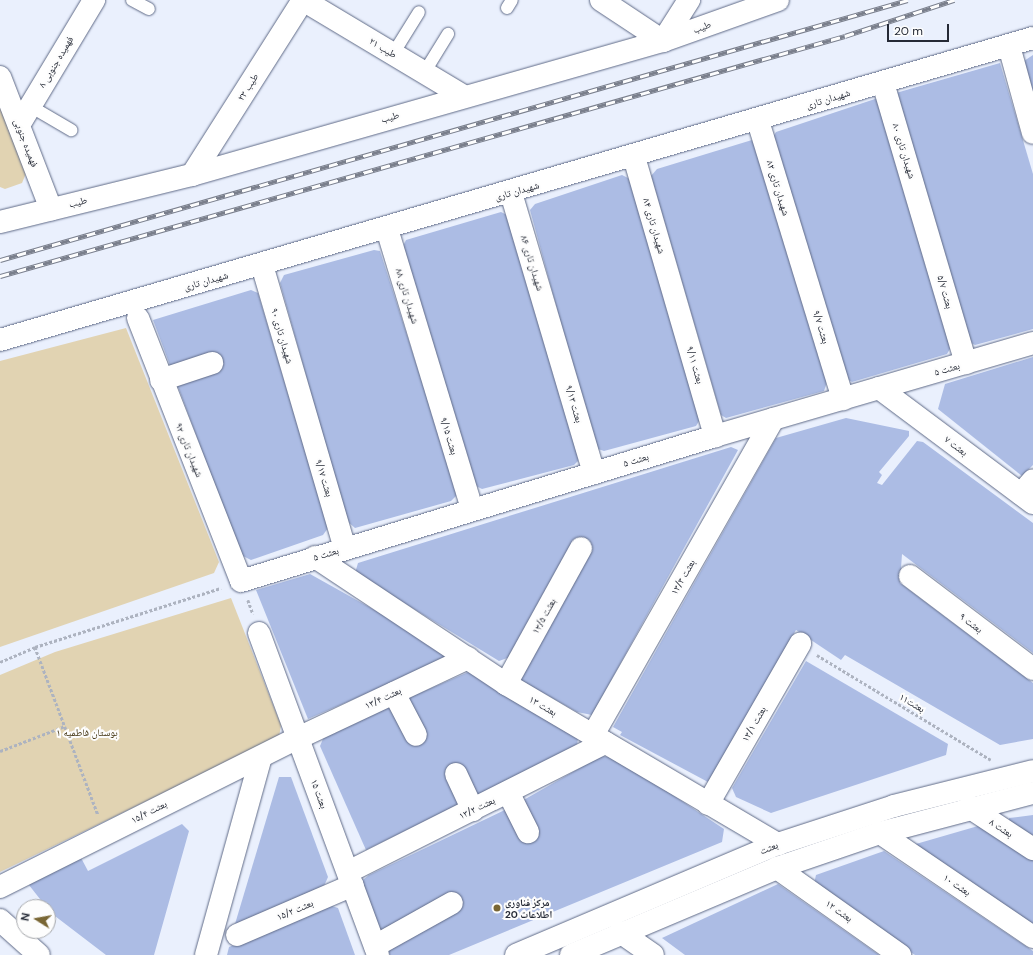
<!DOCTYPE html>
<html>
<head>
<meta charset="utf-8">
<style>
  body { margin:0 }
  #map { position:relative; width:1033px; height:955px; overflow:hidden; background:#eaf0fd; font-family:"DM Sans","Noto Naskh Arabic",sans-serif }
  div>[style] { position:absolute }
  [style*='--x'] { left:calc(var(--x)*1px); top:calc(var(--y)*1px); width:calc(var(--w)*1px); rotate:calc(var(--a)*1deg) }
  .green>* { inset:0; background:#e1d3b2 }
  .building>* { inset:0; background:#acbce4 }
  .path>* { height:2.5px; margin-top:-1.25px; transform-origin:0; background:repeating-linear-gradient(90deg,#adb3c0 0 3px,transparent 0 5px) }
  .roads { filter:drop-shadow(0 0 1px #5f6a87) drop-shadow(0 0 1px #5f6a87) }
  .service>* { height:12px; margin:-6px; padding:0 6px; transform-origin:6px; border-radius:6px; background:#fff }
  .minor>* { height:22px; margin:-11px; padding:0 11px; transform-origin:11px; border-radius:11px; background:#fff }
  .tertiary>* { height:22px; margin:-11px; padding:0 11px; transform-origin:11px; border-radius:11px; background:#fff }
  .secondary>* { height:22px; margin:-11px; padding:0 11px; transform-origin:11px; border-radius:11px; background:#fff }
  .rail>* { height:4.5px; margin-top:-2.25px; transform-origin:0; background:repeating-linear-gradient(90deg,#fdfdfd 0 9px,#7a7f8c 0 18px); box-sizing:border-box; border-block:1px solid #7a7f8c }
  .dots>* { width:11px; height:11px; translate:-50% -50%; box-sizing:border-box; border:2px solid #fdfdfd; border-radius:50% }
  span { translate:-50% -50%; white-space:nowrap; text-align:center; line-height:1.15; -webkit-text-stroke:4px #fdfdfd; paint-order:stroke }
  .street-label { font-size:10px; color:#252a36 }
  .park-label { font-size:10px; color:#40320f }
  .poi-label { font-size:10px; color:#252a36; font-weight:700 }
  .left { translate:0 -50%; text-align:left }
  .north { position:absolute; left:16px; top:899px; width:40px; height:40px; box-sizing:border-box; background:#fdfdfd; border:1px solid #a7a9ad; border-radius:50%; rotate:281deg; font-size:11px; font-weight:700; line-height:16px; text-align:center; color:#252a36 }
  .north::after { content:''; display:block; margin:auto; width:14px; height:18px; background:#796634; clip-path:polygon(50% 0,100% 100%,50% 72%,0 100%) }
  .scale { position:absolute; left:887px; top:24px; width:62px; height:18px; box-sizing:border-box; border:2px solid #252a36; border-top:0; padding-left:5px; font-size:12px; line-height:14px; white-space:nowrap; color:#252a36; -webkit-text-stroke:3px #fdfdfd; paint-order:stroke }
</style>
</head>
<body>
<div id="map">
  <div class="green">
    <div style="clip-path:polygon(0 103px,27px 171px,22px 183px,5px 189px,0 187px)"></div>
    <div style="clip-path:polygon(126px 328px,219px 562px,214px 573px,0 647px,0 361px)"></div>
    <div style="clip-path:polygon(231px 598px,281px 725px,279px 737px,0 872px,0 675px,55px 652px)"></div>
  </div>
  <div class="building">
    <div style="clip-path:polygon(1033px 55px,1033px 105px,1021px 63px)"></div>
    <div style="clip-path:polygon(1000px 63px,1033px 174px,1033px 329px,975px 345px,967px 341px,896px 93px)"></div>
    <div style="clip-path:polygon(878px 98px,951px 347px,947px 354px,852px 382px,844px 377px,773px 137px,776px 132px)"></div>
    <div style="clip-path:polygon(752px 140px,756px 142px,827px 382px,824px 391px,726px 418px,721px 415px,651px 176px,657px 169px)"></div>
    <div style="clip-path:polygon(622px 175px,632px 180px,701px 418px,696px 426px,604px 451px,595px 448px,530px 210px,535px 204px)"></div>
    <div style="clip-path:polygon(501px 212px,509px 216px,580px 459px,574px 465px,482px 489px,474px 485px,403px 246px,406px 240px)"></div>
    <div style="clip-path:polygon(374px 250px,380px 251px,458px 494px,451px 501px,355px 528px,347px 521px,280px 283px,284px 275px)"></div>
    <div style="clip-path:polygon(251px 290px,258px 293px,328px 528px,323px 535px,251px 560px,241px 555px,153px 320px)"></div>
    <div style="clip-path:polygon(1033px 357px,1033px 465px,1022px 476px,938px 409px,945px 384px)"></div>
    <div style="clip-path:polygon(846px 418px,909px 431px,909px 436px,879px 472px,882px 475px,877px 483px,882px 485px,917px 441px,923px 442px,1033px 523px,1033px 653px,902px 554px,900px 583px,1033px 683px,1033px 739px,1000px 745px,845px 655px,841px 660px,796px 630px,708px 782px,620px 735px,622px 732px,613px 727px,776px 438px)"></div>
    <div style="clip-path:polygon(731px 447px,738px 450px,592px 715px,577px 712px,522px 681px,510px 657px,499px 661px,355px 573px,358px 563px)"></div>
    <div style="clip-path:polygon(310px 574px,455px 655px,308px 719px,256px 590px)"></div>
    <div style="clip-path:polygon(806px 661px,948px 744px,946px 755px,771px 813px,736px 797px,732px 788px)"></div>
    <div style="clip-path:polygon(473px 670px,578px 737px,577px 747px,366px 850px,320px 746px,325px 734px)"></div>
    <div style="clip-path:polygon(601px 756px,617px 758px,724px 829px,722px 842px,449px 955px,390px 955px,359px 883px,369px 875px,513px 806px)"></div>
    <div style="clip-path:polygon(279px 777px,291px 777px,328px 877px,324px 886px,235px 924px)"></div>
    <div style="clip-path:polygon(1033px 815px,1033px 844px,1009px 829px,1009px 818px)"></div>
    <div style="clip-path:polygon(182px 824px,189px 831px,154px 955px,106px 955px,51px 913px,25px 880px,79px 854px,88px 871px)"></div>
    <div style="clip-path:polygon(985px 824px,1033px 855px,1033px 928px,909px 846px)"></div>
    <div style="clip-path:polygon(884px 851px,1033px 951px,1033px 955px,915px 955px,814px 884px,816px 875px)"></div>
    <div style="clip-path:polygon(778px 884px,879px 955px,685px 955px,662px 938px)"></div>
    <div style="clip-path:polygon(329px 905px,338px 908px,355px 955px,227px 955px,229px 947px)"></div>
  </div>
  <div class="path">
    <div style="--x:248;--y:600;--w:15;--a:70"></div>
    <div style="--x:35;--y:647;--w:179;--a:69.4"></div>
    <div style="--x:817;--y:655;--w:203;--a:31.1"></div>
    <div style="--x:0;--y:662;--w:38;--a:-23"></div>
    <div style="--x:35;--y:647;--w:195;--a:-17.6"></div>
    <div style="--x:0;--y:751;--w:70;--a:-21"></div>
  </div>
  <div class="roads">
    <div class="service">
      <div style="--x:132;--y:0;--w:19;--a:28"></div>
      <div style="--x:507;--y:8;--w:9;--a:-58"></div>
      <div style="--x:393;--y:54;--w:49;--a:-58.2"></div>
      <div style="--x:424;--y:73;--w:46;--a:-58.4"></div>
      <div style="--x:30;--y:106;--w:48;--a:30.3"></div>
    </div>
    <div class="minor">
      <div style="--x:303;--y:0;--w:185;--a:30.9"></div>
      <div style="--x:663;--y:41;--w:49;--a:-57.6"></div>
      <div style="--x:1009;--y:46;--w:90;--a:74.6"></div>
      <div style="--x:883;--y:83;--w:292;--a:73.5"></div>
      <div style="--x:758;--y:121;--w:291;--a:73"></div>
      <div style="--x:19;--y:125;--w:146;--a:-59"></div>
      <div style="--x:634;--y:157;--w:291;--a:73.8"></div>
      <div style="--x:192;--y:175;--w:207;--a:-57.6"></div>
      <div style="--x:511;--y:193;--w:292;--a:73.5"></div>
      <div style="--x:387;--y:229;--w:293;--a:73.1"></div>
      <div style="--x:262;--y:265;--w:295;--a:73.7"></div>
      <div style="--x:138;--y:318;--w:282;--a:68.6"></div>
      <div style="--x:241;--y:581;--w:496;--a:-17"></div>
      <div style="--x:715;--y:436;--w:331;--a:-16.3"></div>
      <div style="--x:161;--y:380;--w:54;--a:-18.4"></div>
      <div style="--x:879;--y:388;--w:192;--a:36.8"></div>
      <div style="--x:1021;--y:494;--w:18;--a:-49"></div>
      <div style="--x:315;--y:557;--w:229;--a:33.6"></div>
      <div style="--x:506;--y:684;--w:316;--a:30.5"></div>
      <div style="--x:910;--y:576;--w:154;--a:37.1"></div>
      <div style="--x:259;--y:633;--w:343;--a:69.7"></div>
      <div style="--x:506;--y:684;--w:155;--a:-61.1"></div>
      <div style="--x:394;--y:693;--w:47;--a:62.4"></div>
      <div style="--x:593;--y:735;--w:364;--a:-60.3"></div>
      <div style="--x:456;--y:774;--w:40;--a:65"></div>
      <div style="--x:508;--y:792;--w:45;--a:63.4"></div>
      <div style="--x:708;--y:804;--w:185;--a:-60.1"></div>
      <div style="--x:969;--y:807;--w:77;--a:33.3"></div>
      <div style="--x:880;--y:833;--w:185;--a:34.2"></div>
      <div style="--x:777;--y:868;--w:151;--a:35.3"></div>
      <div style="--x:348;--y:872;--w:288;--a:-26.7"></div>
      <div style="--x:0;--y:887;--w:333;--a:-26.6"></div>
      <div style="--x:298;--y:738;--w:188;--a:-25.2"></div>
      <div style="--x:0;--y:920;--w:52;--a:41.9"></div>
      <div style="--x:620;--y:932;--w:40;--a:34.9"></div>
      <div style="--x:237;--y:935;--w:126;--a:-23.3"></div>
      <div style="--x:375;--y:946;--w:88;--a:-29.2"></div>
      <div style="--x:206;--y:955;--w:205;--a:-74.5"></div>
    </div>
    <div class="tertiary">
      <div style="--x:601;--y:0;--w:74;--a:33.5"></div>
      <div style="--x:0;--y:77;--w:142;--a:68.9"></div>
      <div style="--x:0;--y:222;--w:198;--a:-13.8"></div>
      <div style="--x:192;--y:175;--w:490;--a:-15.9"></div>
      <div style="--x:663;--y:41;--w:122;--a:-19.6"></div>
      <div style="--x:0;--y:340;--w:1076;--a:-16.3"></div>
    </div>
    <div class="secondary">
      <div style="--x:516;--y:955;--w:285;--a:-23"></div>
      <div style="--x:778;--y:844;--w:122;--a:-18.1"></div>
      <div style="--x:894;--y:806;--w:143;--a:-14.1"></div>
      <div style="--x:571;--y:955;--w:224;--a:-22.9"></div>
      <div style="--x:777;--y:868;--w:109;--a:-18.8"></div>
      <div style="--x:880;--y:833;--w:158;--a:-14.7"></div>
    </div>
  </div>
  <div class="rail">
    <div style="--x:0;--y:260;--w:944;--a:-15.98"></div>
    <div style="--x:0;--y:276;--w:878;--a:-15.86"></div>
    <div style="--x:845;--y:36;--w:115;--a:-18.3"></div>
  </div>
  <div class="dots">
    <div style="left:497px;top:908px;background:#796634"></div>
  </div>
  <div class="street-label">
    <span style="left:702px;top:27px;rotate:-20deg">طیب</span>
    <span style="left:383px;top:48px;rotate:31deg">طیب ۲‍۱</span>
    <span style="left:56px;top:62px;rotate:-59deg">فهمیده جنوبی ۸</span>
    <span style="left:248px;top:87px;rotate:-58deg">طیب ۲۳</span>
    <span style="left:828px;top:99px;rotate:-17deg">شهیدان تاری</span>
    <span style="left:390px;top:117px;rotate:-16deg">طیب</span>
    <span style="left:26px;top:143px;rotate:69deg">فهمیده جنوبی</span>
    <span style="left:904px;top:151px;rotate:73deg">شهیدان تاری ۸۰</span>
    <span style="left:778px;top:188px;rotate:73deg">شهیدان تاری ۸۲</span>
    <span style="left:517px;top:191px;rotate:-16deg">شهیدان تاری</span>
    <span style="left:78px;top:202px;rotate:-14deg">طیب</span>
    <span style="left:654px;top:226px;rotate:74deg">شهیدان تاری ۸۴</span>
    <span style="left:532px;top:263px;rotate:73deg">شهیدان تاری ۸۶</span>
    <span style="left:206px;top:281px;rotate:-16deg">شهیدان تاری</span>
    <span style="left:945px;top:292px;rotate:74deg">بعثت ۵/۷</span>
    <span style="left:407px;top:296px;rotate:73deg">شهیدان تاری ۸۸</span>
    <span style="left:821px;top:327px;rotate:73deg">بعثت ۹/۷</span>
    <span style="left:282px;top:336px;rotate:74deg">شهیدان تاری ۹۰</span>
    <span style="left:695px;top:365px;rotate:74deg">بعثت ۹/۱۱</span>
    <span style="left:947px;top:369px;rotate:-16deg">بعثت ۵</span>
    <span style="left:574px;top:404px;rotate:74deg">بعثت ۹/۱۳</span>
    <span style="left:449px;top:436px;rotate:73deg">بعثت ۹/۱۵</span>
    <span style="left:956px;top:446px;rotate:37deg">بعثت ۷</span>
    <span style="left:189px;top:450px;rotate:68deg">شهیدان تاری ۹۲</span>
    <span style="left:636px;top:460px;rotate:-17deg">بعثت ۵</span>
    <span style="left:324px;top:478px;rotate:73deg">بعثت ۹/۱۷</span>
    <span style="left:326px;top:554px;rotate:-17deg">بعثت ۵</span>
    <span style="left:683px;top:577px;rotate:-60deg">بعثت ۱۳/۳</span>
    <span style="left:544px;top:616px;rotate:-61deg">بعثت ۱۳/۵</span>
    <span style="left:971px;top:623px;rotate:37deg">بعثت ۹</span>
    <span style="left:383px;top:698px;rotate:-25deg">بعثت ۱۳/۴</span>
    <span style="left:912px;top:703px;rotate:31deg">بعثت۱۱</span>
    <span style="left:543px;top:706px;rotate:30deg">بعثت ۱۳</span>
    <span style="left:754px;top:724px;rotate:-60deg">بعثت ۱۳/۱</span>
    <span style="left:319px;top:794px;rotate:70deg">بعثت ۱۵</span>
    <span style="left:477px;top:808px;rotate:-26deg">بعثت ۱۳/۲</span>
    <span style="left:149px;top:812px;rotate:-27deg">بعثت ۱۵/۴</span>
    <span style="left:1001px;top:828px;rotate:33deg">بعثت ۸</span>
    <span style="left:769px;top:848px;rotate:-22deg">بعثت</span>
    <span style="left:957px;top:885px;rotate:34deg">بعثت ۱۰</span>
    <span style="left:295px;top:910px;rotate:-23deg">بعثت ۱۵/۲</span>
    <span style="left:839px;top:911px;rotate:35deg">بعثت ۱۲</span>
  </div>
  <div class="park-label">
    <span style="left:87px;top:733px">بوستان فاطمیه ۱</span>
  </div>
  <div class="poi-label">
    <span class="left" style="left:505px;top:908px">مرکز فناوری<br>اطلاعات 20</span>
  </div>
  <div class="north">N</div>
  <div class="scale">20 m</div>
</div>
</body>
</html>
